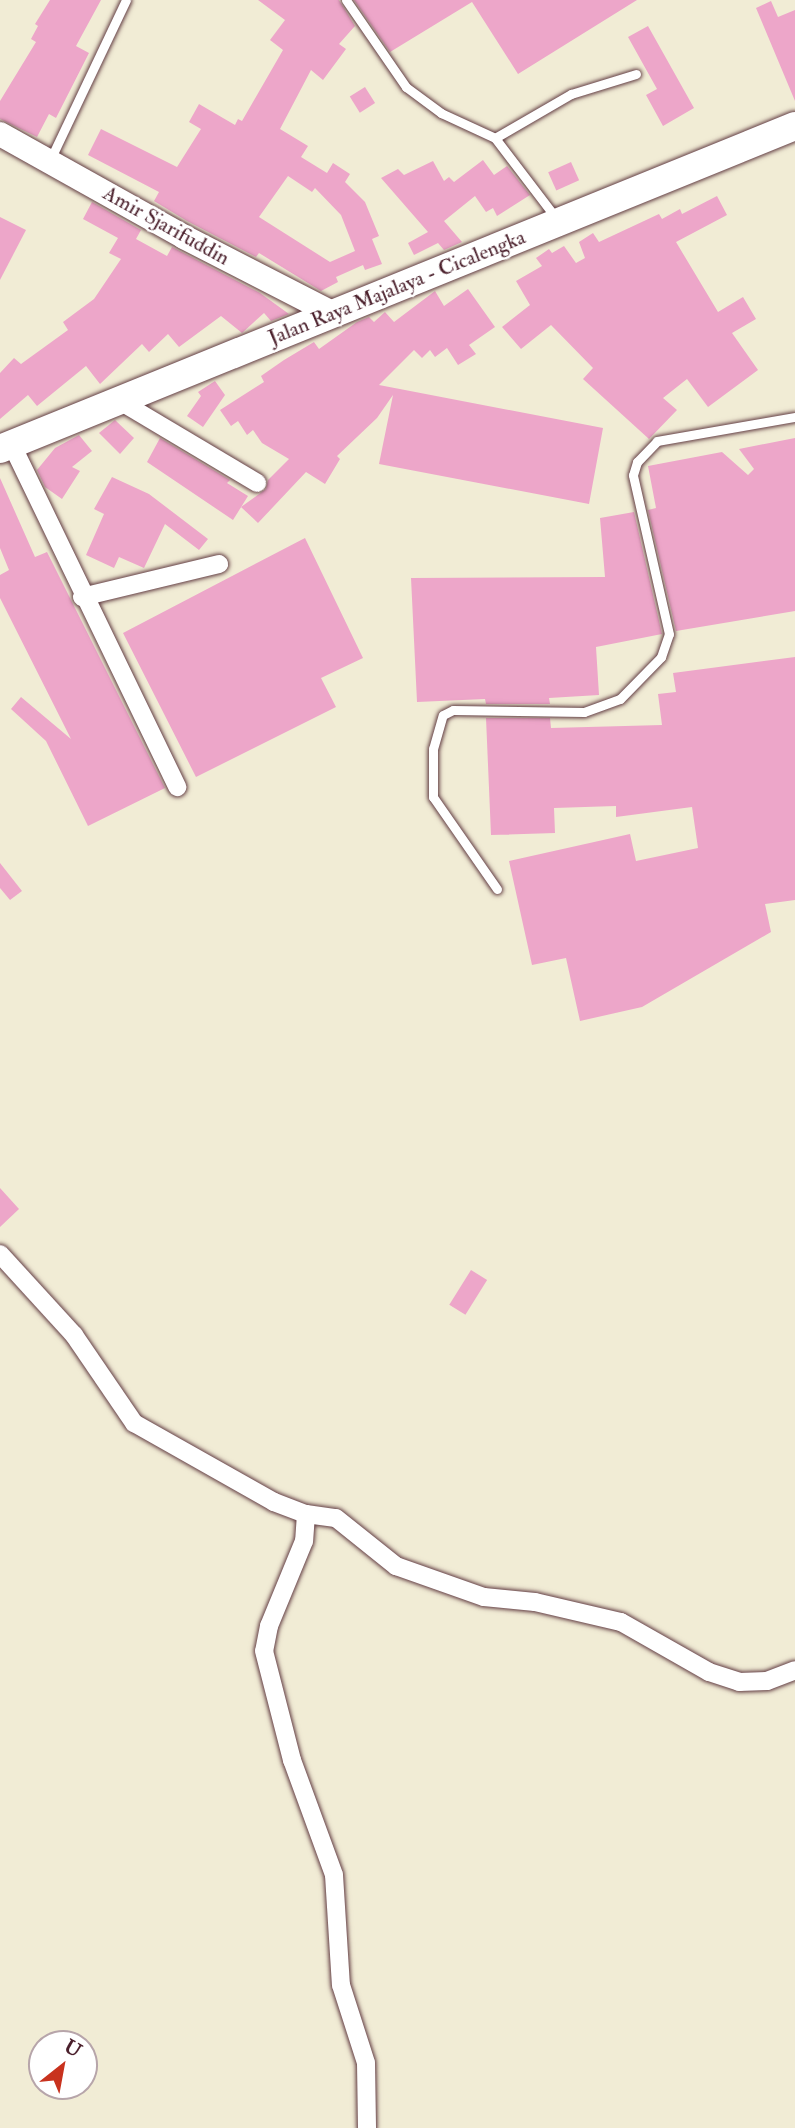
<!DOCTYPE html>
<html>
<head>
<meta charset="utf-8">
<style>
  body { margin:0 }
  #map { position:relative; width:795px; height:2128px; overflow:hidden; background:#f1ecd5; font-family:"IM FELL Double Pica",serif }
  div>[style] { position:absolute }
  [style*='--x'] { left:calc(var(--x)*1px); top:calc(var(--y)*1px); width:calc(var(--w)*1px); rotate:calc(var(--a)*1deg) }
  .building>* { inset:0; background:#eda6c9; transform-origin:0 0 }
  .roads { filter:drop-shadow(0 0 2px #633e44) drop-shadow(0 0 2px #633e44) }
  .service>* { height:9px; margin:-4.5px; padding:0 4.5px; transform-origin:4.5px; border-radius:4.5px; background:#fff }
  .minor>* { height:18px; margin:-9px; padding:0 9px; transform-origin:9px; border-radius:9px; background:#fff }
  .secondary>* { height:24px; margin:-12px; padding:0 12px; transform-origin:12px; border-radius:12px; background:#fff }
  .primary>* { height:28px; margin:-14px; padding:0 14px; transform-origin:14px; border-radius:14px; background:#fff }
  span { translate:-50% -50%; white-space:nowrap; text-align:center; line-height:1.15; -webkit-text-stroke:5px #fff; paint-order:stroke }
  .street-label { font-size:21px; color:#4a1f2b }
  .north { position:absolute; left:28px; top:2030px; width:70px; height:70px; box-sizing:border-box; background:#fff; border:2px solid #b7a5aa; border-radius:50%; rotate:31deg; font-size:19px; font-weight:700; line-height:28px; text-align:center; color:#4a1f2b }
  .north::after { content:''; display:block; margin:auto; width:24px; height:32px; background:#c8321e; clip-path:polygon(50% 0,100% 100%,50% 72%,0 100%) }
</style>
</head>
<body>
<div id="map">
  <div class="building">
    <div style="clip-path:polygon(50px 0,101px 0,76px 46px,89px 53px,56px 118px,49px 114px,37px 137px,0 119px,0 101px,36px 42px,31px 39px,38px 26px,35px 24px)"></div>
    <div style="clip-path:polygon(evenodd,258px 0,339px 0,355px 26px,339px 44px,346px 49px,323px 80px,311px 70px,280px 129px,308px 146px,301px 157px,327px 173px,333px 163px,350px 174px,345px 182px,365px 202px,379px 236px,372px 239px,382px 264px,365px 270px,363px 265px,336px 277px,338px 282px,321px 291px,259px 253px,256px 257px,187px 221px,154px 201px,159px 192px,88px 155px,101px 129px,177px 167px,201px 129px,189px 122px,199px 104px,235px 125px,238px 119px,242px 121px,283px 50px,270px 40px,285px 20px,258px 0,288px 176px,312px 192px,315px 188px,341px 215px,355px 251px,330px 262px,259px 217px,288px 176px)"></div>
    <div style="clip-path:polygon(354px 0,637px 0,518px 74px,472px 2px,390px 52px)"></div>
    <div style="clip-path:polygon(771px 1px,778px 17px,795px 10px,795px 101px,756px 8px)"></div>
    <div style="clip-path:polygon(648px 26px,694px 108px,663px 126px,646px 95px,657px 89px,628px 37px)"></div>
    <div style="left:365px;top:87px;width:19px;height:18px;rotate:58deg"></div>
    <div style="clip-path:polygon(483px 160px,494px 175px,507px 166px,530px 195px,497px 216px,493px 208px,486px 212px,475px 196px,444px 221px,462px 242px,444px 250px,438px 243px,414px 255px,408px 243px,428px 232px,381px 178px,398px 169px,404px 175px,433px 161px,444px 181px,449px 177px,454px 182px)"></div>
    <div style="left:571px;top:162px;width:20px;height:25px;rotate:66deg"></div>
    <div style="clip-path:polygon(717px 196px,727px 215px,676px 242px,718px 312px,743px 297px,756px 319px,732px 333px,758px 370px,708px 407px,687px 379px,663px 398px,677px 410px,649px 439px,583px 379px,593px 368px,551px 325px,521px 349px,502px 327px,530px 305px,516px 281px,542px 266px,536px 258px,549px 249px,552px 253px,564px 246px,576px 263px,585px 258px,579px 242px,593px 233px,599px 242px,659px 214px,662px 219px,680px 209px,682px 214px)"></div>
    <div style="clip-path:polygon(92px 202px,141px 230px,136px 239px,167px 256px,172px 247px,260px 293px,289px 314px,271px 321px,264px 313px,242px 333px,221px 316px,179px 347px,168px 334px,149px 352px,142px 344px,100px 384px,86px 366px,37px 406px,28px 395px,0 419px,0 373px,14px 358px,21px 364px,68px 330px,63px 322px,94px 299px,121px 259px,109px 253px,118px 238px,83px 219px)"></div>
    <div style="clip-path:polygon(0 217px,26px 230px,0 280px)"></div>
    <div style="clip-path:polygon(468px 289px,495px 327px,469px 345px,476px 354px,458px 365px,447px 348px,435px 357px,430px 350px,422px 358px,414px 350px,379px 385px,603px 428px,589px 504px,379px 464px,393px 395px,377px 418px,337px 456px,340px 459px,325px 484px,306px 472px,258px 523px,241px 507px,266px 489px,268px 480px,289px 459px,262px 443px,253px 430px,247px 435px,238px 421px,231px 426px,220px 410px,264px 382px,261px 376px,284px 360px,314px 342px,319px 349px,357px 322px,369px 317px,374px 322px,385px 312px,394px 322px,435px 291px,444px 306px)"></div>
    <div style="clip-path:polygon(215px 381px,225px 395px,203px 427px,187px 416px,201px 396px,198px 392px)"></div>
    <div style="clip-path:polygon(115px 420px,134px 438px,120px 454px,99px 433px)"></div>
    <div style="clip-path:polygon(79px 435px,92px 451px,72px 467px,80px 471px,62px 499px,45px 487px,37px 470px,55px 448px)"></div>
    <div style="clip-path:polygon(160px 438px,230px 480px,227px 483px,248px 496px,233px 520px,147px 462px)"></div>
    <div style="clip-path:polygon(795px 438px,795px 611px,676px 631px,648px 510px,656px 508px,648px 466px,722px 452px,748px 475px,754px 469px,739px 449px)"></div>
    <div style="clip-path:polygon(112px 477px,149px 494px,208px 539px,199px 550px,165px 524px,144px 568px,119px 557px,114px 568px,86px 555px,104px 514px,94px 509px)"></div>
    <div style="clip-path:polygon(0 478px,35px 557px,47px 552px,165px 788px,88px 826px,46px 741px,11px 709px,21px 697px,71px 739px,0 598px,0 575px,9px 570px,0 548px)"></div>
    <div style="clip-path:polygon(634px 512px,662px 634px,596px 647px,599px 695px,549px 698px,550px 704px,486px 704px,485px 699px,417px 702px,411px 578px,605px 577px,600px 518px)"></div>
    <div style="clip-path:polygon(305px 538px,363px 658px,321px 678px,336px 707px,196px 777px,123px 633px)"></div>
    <div style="clip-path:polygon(795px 657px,795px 900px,765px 904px,771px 932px,642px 1007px,580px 1021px,566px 958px,532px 965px,509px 861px,630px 834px,636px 861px,698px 848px,692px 807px,616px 817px,616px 806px,554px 808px,555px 833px,491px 835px,486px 718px,550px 718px,551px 728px,662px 725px,658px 694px,676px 692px,673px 673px)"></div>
    <div style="clip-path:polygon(0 863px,22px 891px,10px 900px,0 888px)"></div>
    <div style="clip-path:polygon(0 1188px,19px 1209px,0 1227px)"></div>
    <div style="left:471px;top:1270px;width:19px;height:41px;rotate:32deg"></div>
  </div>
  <div class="roads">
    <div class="service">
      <div style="--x:346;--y:0;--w:106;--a:55.4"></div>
      <div style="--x:406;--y:87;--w:44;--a:36.6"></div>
      <div style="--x:441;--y:113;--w:60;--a:24.8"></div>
      <div style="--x:495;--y:138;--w:101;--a:52.7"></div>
      <div style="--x:495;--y:138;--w:88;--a:-30.1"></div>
      <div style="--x:571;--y:94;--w:68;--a:-17.1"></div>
      <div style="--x:50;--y:160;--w:177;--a:-64.6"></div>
      <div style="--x:497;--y:889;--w:112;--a:-124.8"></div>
      <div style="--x:433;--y:797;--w:48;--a:-90"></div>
      <div style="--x:433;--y:749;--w:35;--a:-74"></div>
      <div style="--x:443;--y:715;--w:11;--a:-27"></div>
      <div style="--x:453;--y:710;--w:131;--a:0.9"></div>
      <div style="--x:584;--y:712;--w:38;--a:-20"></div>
      <div style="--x:620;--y:699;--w:59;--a:-45.7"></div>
      <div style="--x:661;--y:657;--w:24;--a:-71"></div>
      <div style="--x:669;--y:634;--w:163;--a:-102.8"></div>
      <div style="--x:633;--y:475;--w:14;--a:-73"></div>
      <div style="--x:637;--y:462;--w:29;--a:-46"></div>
      <div style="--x:657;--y:441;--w:140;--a:-9.9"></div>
    </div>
    <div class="minor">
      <div style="--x:118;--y:400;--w:162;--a:30.8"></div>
      <div style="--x:12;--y:445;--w:380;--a:64.2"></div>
      <div style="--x:82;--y:597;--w:141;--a:-13.5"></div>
      <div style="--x:0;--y:1254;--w:110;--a:47.6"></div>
      <div style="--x:74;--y:1335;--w:107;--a:55.7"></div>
      <div style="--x:134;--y:1423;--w:161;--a:29.4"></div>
      <div style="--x:274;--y:1502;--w:34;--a:21"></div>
      <div style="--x:306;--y:1514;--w:30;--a:8"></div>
      <div style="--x:336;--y:1518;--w:77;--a:38.7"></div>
      <div style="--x:396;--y:1566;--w:93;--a:19.4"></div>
      <div style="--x:484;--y:1597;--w:51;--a:5.6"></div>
      <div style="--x:535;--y:1602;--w:88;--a:13.1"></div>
      <div style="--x:621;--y:1622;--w:101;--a:29.6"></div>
      <div style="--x:709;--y:1672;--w:32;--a:18"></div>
      <div style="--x:739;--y:1682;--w:28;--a:-2"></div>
      <div style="--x:767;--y:1681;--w:30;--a:-21"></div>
      <div style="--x:306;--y:1514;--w:27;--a:94"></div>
      <div style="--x:304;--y:1541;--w:92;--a:112.4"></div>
      <div style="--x:269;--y:1626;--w:25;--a:101"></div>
      <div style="--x:264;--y:1651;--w:113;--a:75.6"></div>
      <div style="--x:292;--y:1760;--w:122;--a:69.9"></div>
      <div style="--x:334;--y:1875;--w:110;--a:86.4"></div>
      <div style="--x:341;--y:1985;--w:82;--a:72.2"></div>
      <div style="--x:366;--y:2063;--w:65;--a:89.1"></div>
    </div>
    <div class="secondary">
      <div style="--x:0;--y:134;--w:211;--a:29.2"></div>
      <div style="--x:184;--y:237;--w:169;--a:27.2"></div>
    </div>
    <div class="primary">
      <div style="--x:0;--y:449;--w:858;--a:-22.11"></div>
    </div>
  </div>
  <div class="street-label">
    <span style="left:166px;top:226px;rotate:29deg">Amir Sjarifuddin</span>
    <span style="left:397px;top:288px;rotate:-22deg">Jalan Raya Majalaya - Cicalengka</span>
  </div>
  <div class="north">U</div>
</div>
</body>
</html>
